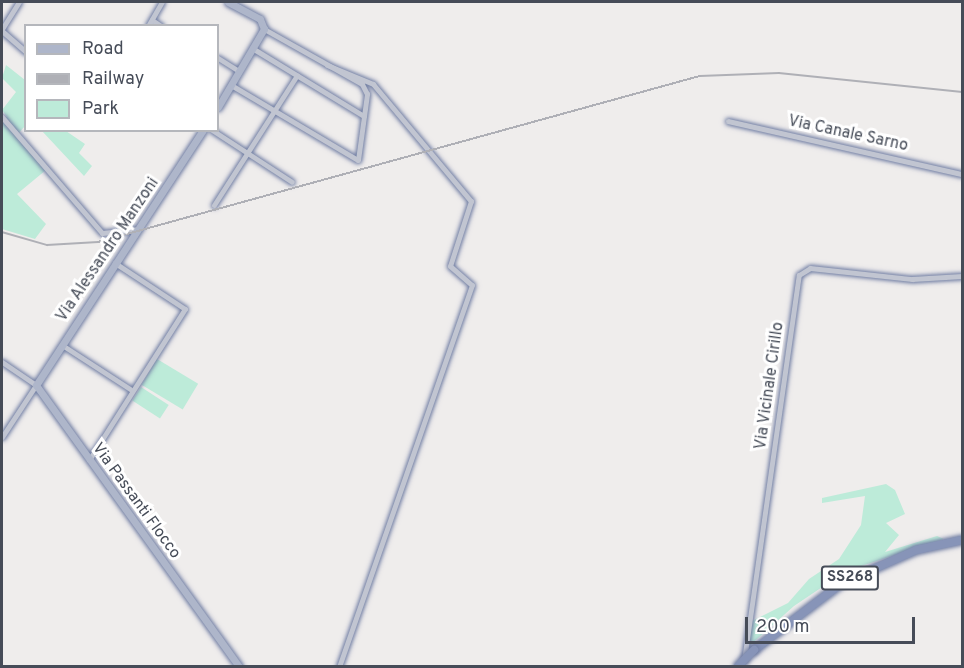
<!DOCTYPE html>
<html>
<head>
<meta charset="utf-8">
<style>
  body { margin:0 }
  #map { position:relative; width:964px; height:668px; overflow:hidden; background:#efedec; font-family:Overpass,sans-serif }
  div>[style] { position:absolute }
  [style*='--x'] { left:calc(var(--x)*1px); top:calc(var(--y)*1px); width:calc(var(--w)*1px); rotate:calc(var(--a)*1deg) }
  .green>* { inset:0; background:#bdebd9; transform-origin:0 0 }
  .roads { filter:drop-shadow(0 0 2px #727fa4) drop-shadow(0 0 2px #727fa4) }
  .minor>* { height:5px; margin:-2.5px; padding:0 2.5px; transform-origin:2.5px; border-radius:2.5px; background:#c1c5d1 }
  .major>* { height:7px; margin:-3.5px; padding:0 3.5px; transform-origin:3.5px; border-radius:3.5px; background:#aeb6ca }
  .highway>* { height:8px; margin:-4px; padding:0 4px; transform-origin:4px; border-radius:4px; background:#8794b8 }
  .rail>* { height:1.5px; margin:-0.75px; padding:0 0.75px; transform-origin:0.75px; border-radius:0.75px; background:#afb0b6 }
  .bridges { filter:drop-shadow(0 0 2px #727fa4) drop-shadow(0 0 2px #727fa4) }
  .highway-bridge>* { height:8px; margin:-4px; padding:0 4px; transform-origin:4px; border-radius:4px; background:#8794b8 }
  span { translate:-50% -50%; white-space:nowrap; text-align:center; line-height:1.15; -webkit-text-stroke:6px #fff; paint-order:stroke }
  .shield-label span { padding:2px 4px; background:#fff; border:2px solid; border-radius:4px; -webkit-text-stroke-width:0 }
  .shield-label { font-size:15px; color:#464c58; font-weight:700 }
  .street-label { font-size:16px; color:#464c58 }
  .frame { position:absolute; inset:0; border:3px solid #464c58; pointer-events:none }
  .legend { position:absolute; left:24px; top:24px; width:195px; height:108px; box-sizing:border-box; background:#fff; border:2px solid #b5b7bc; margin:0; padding:8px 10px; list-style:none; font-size:18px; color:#464c58 }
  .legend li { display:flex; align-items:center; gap:12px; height:30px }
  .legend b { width:30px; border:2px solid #b5b7bc }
  .scale { position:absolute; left:745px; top:617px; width:170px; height:27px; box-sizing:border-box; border:3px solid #464c58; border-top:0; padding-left:8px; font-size:18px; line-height:21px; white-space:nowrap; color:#464c58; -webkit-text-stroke:4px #fff; paint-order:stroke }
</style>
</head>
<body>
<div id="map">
  <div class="green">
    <div style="clip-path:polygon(6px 65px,25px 80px,25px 126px,17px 135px,46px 170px,17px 194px,46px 224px,35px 239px,2px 229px,2px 119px,7px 117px,2px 110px,16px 92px,2px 78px)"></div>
    <div style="clip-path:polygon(42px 131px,66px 131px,85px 144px,79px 153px,92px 166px,84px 176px)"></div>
    <div style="left:157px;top:359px;width:48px;height:30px;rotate:31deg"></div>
    <div style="left:141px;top:387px;width:33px;height:16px;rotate:33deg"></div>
    <div style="clip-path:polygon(886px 484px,895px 490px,905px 514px,886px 523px,899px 535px,885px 552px,937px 536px,944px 539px,846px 571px,794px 606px,748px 647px,752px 621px,788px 603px,809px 579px,839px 559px,861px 525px,865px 496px,822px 503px,822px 498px)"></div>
  </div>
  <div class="roads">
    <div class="minor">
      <div style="--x:152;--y:20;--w:11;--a:34"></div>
      <div style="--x:148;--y:26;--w:28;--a:-60"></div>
      <div style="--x:2;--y:29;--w:32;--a:-58"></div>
      <div style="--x:2;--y:31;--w:32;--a:41"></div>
      <div style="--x:252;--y:48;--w:131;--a:31.3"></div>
      <div style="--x:218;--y:58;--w:25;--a:32"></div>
      <div style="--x:327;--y:65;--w:50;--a:22.4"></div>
      <div style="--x:373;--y:84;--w:153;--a:50.1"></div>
      <div style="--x:471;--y:201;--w:68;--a:107.9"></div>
      <div style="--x:450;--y:266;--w:29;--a:41"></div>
      <div style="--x:472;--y:285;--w:404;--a:109.2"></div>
      <div style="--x:231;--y:85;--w:147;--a:30.6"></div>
      <div style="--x:358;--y:160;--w:67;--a:-82.2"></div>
      <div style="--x:367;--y:94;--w:11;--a:-117"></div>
      <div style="--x:362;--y:84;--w:112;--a:-150.7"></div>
      <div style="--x:2;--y:117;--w:153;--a:49.2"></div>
      <div style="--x:102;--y:233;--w:36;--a:-6"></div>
      <div style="--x:728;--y:121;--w:240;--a:12.8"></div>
      <div style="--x:212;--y:130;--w:95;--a:33"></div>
      <div style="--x:214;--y:205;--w:154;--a:-57.4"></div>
      <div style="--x:62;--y:345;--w:81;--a:32.9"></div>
      <div style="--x:2;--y:362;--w:41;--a:34.1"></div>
      <div style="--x:36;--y:385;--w:62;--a:123.2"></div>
      <div style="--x:89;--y:460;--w:179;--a:-57.6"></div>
      <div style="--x:185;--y:309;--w:84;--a:-146.7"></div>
      <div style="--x:744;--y:660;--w:389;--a:-81.9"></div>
      <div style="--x:799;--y:275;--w:13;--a:-32"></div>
      <div style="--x:810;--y:268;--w:103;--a:6.2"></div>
      <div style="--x:912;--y:279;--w:50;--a:-3.4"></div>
    </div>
    <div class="major">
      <div style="--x:218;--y:107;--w:91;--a:-59.5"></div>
      <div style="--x:264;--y:29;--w:11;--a:-112"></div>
      <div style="--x:260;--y:19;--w:36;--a:-152"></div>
      <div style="--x:203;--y:130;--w:305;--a:123.2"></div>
      <div style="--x:36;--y:385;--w:347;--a:54.2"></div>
    </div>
    <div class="highway">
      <div style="--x:754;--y:650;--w:111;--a:-37.3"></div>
      <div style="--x:842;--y:583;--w:81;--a:-24"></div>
      <div style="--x:916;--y:550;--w:47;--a:-12.3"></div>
    </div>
  </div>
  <div class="rail">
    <div style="--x:2;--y:232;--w:47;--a:16.1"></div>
    <div style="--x:47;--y:245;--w:51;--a:-3.4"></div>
    <div style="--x:98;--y:242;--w:624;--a:-15.42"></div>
    <div style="--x:700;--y:76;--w:79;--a:-2.2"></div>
    <div style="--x:779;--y:73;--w:184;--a:5.9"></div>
  </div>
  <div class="bridges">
    <div class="highway-bridge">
      <div style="--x:738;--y:666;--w:23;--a:-45"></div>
    </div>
  </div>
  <div class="shield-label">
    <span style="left:850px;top:578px">SS268</span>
  </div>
  <div class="street-label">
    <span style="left:848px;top:134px;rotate:12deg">Via Canale Sarno</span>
    <span style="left:108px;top:250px;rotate:-56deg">Via Alessandro Manzoni</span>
    <span style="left:770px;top:386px;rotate:-82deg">Via Vicinale Cirillo</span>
    <span style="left:136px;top:501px;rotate:54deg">Via Passanti Flocco</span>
  </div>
  <div class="frame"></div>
  <ul class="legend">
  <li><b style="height:8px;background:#aeb6ca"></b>Road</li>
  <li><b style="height:8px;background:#afb0b6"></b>Railway</li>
  <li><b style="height:16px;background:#bdebd9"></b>Park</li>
  </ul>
  <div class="scale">200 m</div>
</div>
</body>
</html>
